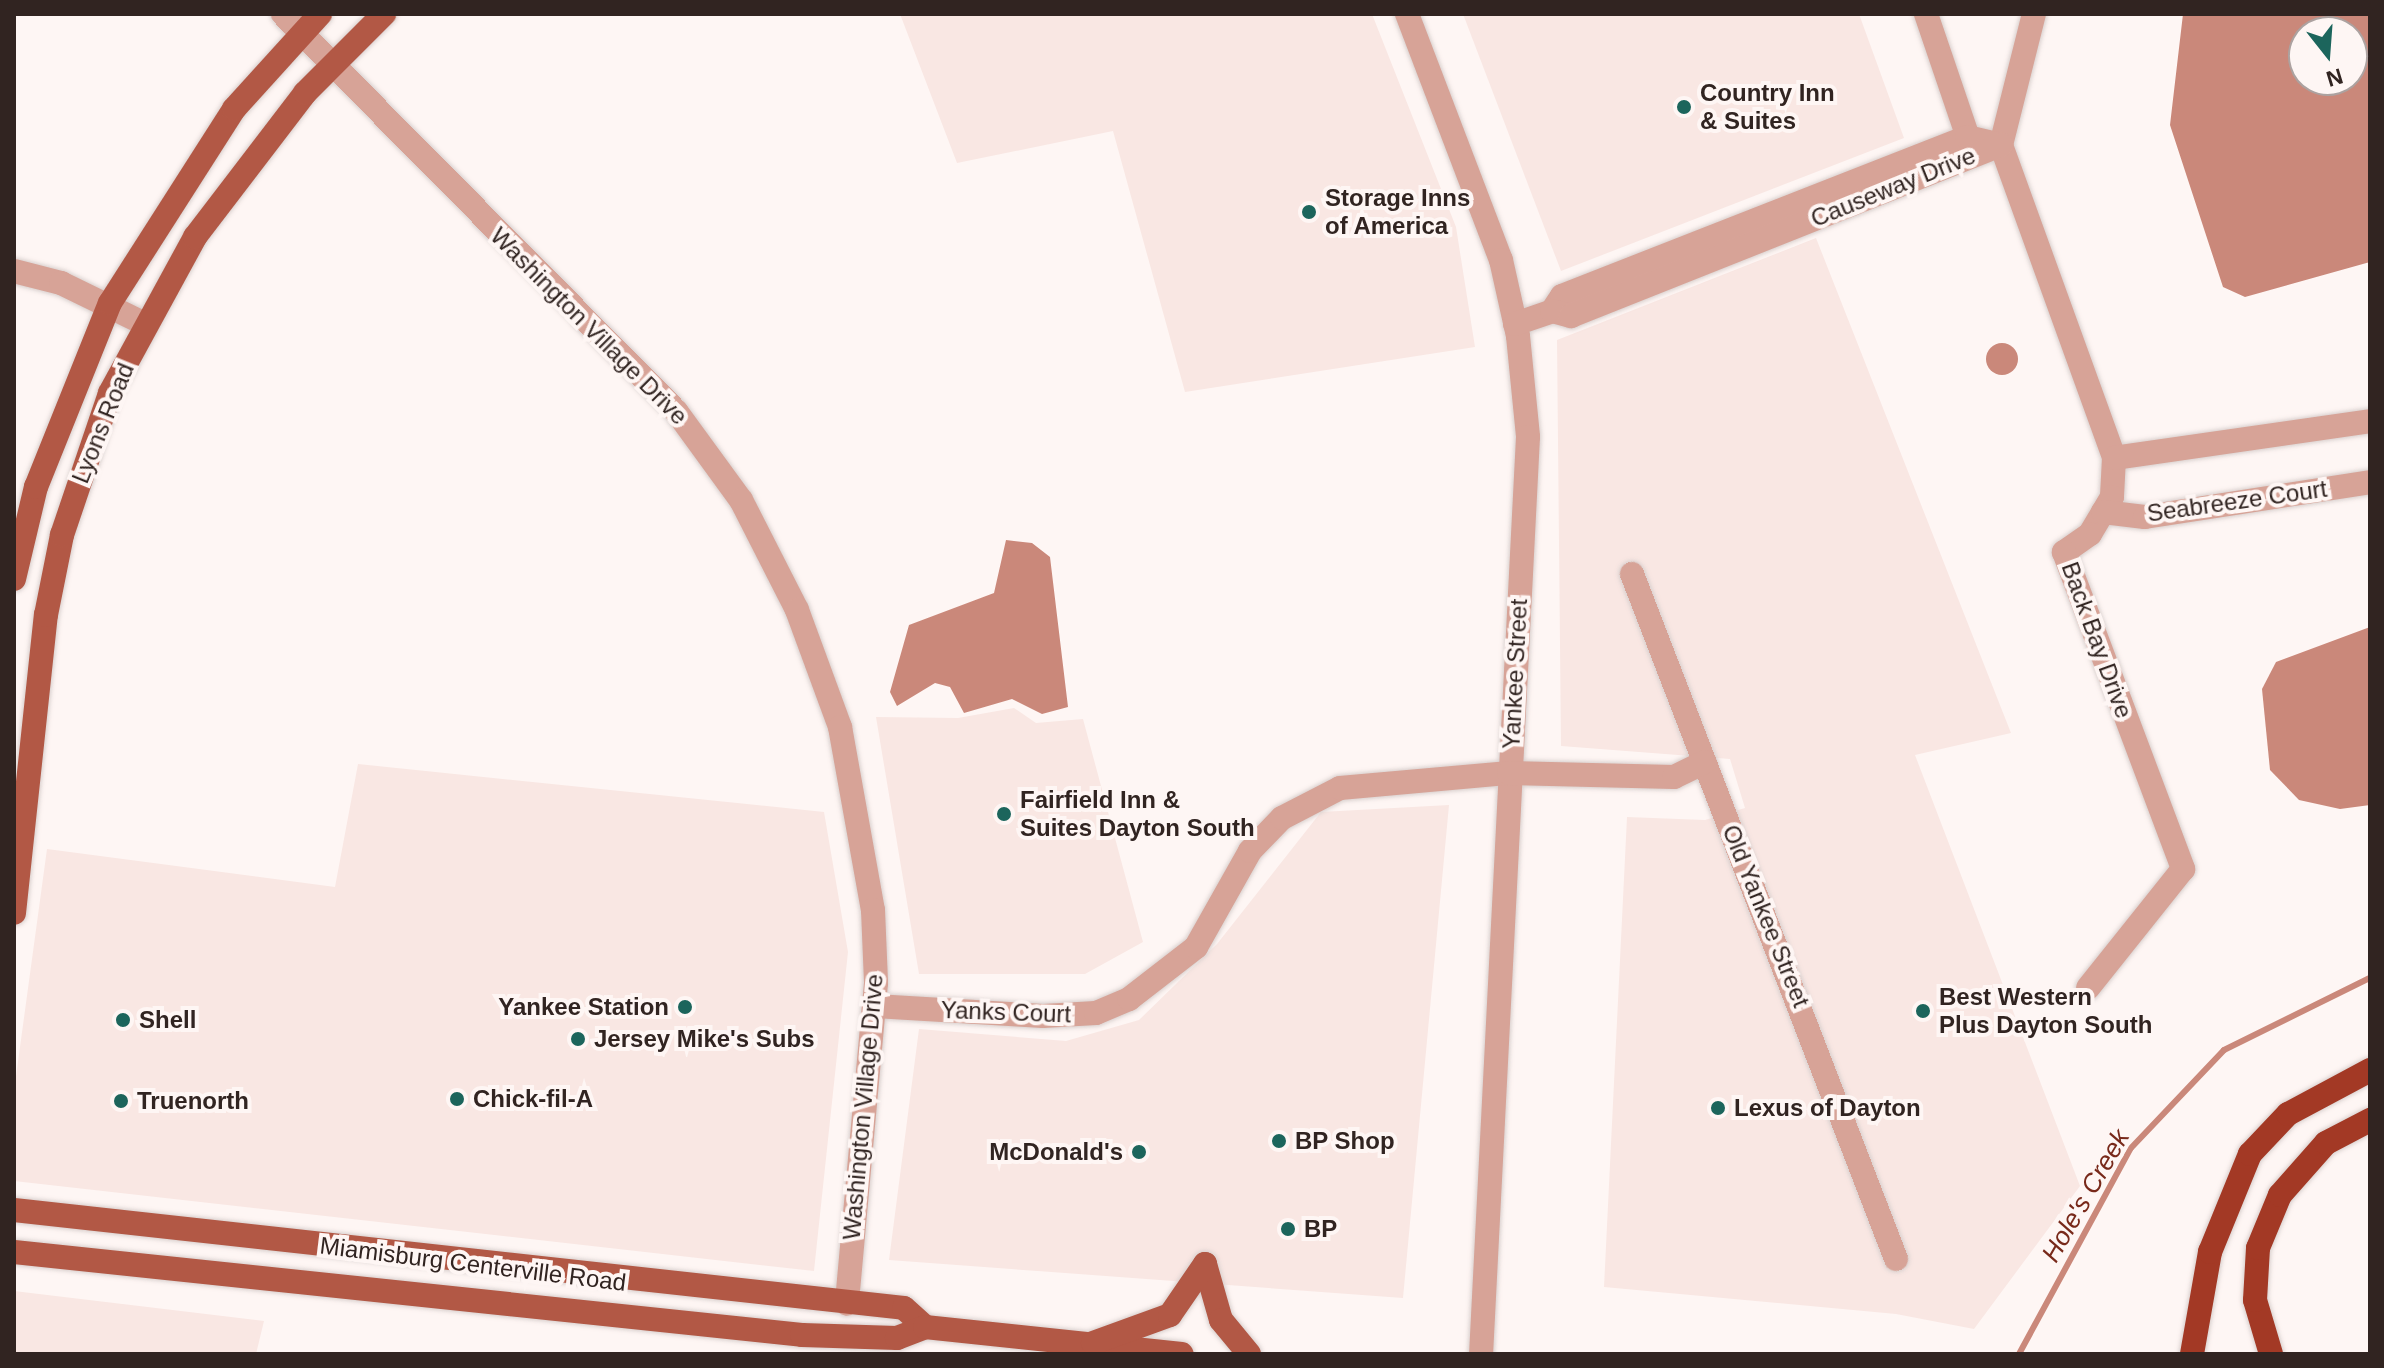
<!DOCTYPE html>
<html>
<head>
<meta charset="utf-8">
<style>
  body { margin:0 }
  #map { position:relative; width:2384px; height:1368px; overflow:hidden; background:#fef6f4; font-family:Helvetica,sans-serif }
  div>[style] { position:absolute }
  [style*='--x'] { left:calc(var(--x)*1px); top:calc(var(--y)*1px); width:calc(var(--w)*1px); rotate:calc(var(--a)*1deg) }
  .built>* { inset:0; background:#f9e7e3 }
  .water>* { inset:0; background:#ca887a }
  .round { border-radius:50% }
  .stream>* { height:6px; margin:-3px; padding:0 3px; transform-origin:3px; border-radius:3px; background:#ca887a }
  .roads { filter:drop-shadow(0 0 2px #d9d0ce) drop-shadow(0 0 2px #d9d0ce) }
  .minor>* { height:24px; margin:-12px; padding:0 12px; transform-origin:12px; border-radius:12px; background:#d7a397 }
  .major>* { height:24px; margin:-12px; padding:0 12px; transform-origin:12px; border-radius:12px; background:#b25845 }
  .highway>* { height:24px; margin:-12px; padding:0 12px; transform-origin:12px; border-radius:12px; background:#a33925 }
  .dots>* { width:22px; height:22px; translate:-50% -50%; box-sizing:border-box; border:4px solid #fef6f4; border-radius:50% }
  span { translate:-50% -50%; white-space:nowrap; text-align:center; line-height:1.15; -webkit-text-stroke:8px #fef6f4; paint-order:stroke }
  .poi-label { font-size:24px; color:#312421; font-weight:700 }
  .left { translate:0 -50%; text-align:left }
  .right { translate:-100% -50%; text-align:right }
  .street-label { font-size:24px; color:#312421 }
  .water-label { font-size:26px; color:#78291a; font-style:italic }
  .frame { position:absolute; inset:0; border:16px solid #312421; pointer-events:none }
  .north { position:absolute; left:2288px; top:16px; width:80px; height:80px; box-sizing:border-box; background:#fef6f4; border:2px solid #aca2a0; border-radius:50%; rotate:163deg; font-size:22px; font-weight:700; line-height:32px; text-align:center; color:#312421 }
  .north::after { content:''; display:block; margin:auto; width:28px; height:36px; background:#1c655c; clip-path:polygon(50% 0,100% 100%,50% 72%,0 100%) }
</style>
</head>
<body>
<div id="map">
  <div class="built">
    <div style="clip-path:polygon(900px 14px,1372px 14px,1456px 227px,1475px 347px,1185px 392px,1113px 131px,957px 163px)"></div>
    <div style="clip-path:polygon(1463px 14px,1859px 14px,1904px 138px,1561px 271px)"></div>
    <div style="clip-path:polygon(1816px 238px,2011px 733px,1915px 755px,2080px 1186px,1974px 1329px,1896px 1314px,1604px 1287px,1627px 817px,1705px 820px,1745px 808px,1730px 759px,1561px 746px,1557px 340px)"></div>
    <div style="clip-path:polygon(1014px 708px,1036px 723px,1083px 719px,1143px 942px,1085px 974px,919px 974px,876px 717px,958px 718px)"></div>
    <div style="clip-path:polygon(358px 764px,824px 812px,848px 952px,814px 1271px,14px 1181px,14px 1091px,47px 849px,335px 887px)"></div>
    <div style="clip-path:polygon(1449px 805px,1403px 1298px,889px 1260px,919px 1029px,1066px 1041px,1139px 1020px,1217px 944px,1321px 812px)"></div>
    <div style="clip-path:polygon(14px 1291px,264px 1321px,256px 1354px,14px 1354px)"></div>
  </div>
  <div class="water">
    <div style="clip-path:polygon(evenodd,2183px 14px,2370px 14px,2370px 262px,2245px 297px,2223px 287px,2170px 125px,2183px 14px,2304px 32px,2352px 32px,2352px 80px,2304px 80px,2304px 32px)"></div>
    <div class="round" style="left:1986px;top:343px;width:32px;height:32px"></div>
    <div style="clip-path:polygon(1006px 540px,1032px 543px,1050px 557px,1068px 707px,1042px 714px,1012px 699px,964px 713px,950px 687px,935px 683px,897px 706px,890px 692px,909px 625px,994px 593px)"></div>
    <div style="clip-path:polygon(2370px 627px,2370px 805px,2340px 809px,2299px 800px,2270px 770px,2262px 689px,2276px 662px)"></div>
  </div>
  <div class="stream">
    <div style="--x:2019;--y:1354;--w:234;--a:-61.5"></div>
    <div style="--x:2131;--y:1148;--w:135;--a:-46.5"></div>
    <div style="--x:2224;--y:1050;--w:163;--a:-26.3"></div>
  </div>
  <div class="roads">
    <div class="minor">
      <div style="--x:283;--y:14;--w:559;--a:45.29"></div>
      <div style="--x:676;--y:411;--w:110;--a:53.9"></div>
      <div style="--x:741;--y:500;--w:123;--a:63"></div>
      <div style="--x:797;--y:610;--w:125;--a:69.8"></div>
      <div style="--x:840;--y:727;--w:186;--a:79.8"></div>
      <div style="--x:873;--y:910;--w:73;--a:87.6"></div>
      <div style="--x:876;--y:983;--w:322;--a:95.2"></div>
      <div style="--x:1407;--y:14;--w:263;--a:69.1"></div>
      <div style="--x:1501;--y:260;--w:78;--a:77.4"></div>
      <div style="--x:1518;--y:336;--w:101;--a:84.3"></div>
      <div style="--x:1528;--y:437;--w:918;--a:92.93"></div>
      <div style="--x:1926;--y:14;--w:146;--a:71.2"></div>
      <div style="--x:2001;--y:145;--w:333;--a:70.1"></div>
      <div style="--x:2114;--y:458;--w:39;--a:93"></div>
      <div style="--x:2112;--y:497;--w:43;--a:120.7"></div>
      <div style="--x:2090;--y:534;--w:32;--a:145"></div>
      <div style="--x:2064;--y:552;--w:339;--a:69.4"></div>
      <div style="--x:2183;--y:869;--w:152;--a:128.6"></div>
      <div style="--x:2001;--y:145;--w:135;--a:-75.9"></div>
      <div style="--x:14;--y:271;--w:49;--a:14.3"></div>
      <div style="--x:61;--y:283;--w:93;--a:26"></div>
      <div style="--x:1552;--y:311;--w:18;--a:-56"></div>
      <div style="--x:1562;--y:296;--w:435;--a:-21.4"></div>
      <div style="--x:1967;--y:137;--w:35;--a:13"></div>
      <div style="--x:1515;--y:324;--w:39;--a:-19"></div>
      <div style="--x:1552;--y:311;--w:20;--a:15"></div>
      <div style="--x:1571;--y:316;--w:463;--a:-21.7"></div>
      <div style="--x:2114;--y:458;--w:259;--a:-8.2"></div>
      <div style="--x:2103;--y:512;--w:42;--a:6.8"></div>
      <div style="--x:2145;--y:517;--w:228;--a:-8.8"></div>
      <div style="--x:1632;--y:574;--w:734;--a:68.92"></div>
      <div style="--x:875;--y:1006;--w:168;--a:3.4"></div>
      <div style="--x:1043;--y:1016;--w:53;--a:-3.2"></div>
      <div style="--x:1096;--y:1013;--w:36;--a:-23"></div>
      <div style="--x:1129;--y:999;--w:85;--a:-37.8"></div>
      <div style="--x:1196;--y:947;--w:110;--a:-60.6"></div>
      <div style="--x:1250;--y:851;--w:46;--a:-45.9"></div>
      <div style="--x:1282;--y:818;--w:65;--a:-27.3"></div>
      <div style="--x:1340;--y:788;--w:170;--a:-5.1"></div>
      <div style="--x:1509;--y:773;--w:165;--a:1.4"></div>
      <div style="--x:1674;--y:777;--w:34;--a:-26"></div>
    </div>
    <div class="major">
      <div style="--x:14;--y:579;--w:95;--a:-76.6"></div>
      <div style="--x:36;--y:487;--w:198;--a:-68.1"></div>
      <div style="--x:110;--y:303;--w:230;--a:-57.4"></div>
      <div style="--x:234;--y:109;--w:128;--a:-47.8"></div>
      <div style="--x:14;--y:913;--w:300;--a:-83.9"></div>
      <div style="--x:46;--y:615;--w:82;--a:-78.7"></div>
      <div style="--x:62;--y:535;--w:150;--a:-71.3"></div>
      <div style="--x:110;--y:393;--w:178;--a:-61.4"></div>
      <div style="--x:195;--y:237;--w:181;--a:-52.6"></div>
      <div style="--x:305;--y:93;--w:112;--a:-45"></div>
      <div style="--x:14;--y:1210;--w:895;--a:6.28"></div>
      <div style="--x:904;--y:1308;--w:28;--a:42"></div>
      <div style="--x:14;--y:1252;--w:792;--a:6.01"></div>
      <div style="--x:802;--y:1335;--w:95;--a:1.8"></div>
      <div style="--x:897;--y:1338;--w:30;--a:-21"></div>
      <div style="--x:925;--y:1327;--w:258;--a:6"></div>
      <div style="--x:1205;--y:1264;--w:58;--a:74.1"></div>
      <div style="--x:1221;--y:1320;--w:44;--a:50.5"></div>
      <div style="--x:1093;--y:1343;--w:82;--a:-20"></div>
      <div style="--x:1170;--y:1315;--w:62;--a:-55.5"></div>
    </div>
    <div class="highway">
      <div style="--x:2192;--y:1354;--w:104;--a:-80"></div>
      <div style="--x:2210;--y:1252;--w:106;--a:-67.8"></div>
      <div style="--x:2250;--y:1154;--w:55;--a:-46.5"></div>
      <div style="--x:2288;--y:1114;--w:93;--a:-28.2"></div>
      <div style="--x:2271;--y:1354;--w:56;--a:-106.5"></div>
      <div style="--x:2255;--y:1300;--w:52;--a:-86.7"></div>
      <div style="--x:2258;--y:1248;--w:57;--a:-67.5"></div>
      <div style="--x:2280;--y:1195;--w:69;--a:-48.5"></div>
      <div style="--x:2326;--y:1143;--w:50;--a:-27.6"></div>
    </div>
  </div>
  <div class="dots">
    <div style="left:1684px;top:107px;background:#1c655c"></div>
    <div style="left:1309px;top:212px;background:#1c655c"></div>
    <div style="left:1004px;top:814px;background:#1c655c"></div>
    <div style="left:685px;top:1007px;background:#1c655c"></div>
    <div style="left:1923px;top:1011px;background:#1c655c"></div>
    <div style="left:123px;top:1020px;background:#1c655c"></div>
    <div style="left:578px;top:1039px;background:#1c655c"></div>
    <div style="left:457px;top:1099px;background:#1c655c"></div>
    <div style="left:121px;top:1101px;background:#1c655c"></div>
    <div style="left:1718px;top:1108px;background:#1c655c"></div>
    <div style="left:1279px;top:1141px;background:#1c655c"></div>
    <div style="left:1139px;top:1152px;background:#1c655c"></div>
    <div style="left:1288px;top:1229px;background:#1c655c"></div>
  </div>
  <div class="poi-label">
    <span class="left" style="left:1700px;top:107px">Country Inn<br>&amp; Suites</span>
    <span class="left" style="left:1325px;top:212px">Storage Inns<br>of America</span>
    <span class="left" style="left:1020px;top:814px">Fairfield Inn &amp;<br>Suites Dayton South</span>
    <span class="left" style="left:1939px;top:1011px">Best Western<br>Plus Dayton South</span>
    <span class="right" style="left:669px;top:1007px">Yankee Station</span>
    <span class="left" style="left:139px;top:1020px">Shell</span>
    <span class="left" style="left:594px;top:1039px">Jersey Mike's Subs</span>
    <span class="left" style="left:473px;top:1099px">Chick-fil-A</span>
    <span class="left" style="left:137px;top:1101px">Truenorth</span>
    <span class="left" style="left:1734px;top:1108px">Lexus of Dayton</span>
    <span class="left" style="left:1295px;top:1141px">BP Shop</span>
    <span class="right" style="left:1123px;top:1152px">McDonald's</span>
    <span class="left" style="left:1304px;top:1229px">BP</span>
  </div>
  <div class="street-label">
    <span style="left:1893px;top:187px;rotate:-22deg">Causeway Drive</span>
    <span style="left:589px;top:326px;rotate:45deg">Washington Village Drive</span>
    <span style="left:103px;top:423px;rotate:-68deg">Lyons Road</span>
    <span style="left:2237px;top:501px;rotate:-8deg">Seabreeze Court</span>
    <span style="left:2097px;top:640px;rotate:70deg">Back Bay Drive</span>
    <span style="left:1515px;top:674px;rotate:-87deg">Yankee Street</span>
    <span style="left:1766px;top:916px;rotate:68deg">Old Yankee Street</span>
    <span style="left:1006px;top:1012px;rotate:2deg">Yanks Court</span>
    <span style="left:863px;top:1107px;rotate:-85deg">Washington Village Drive</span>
    <span style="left:473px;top:1264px;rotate:7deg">Miamisburg Centerville Road</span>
  </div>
  <div class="water-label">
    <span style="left:2086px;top:1196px;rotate:-60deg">Hole's Creek</span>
  </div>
  <div class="frame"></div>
  <div class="north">N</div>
</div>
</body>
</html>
